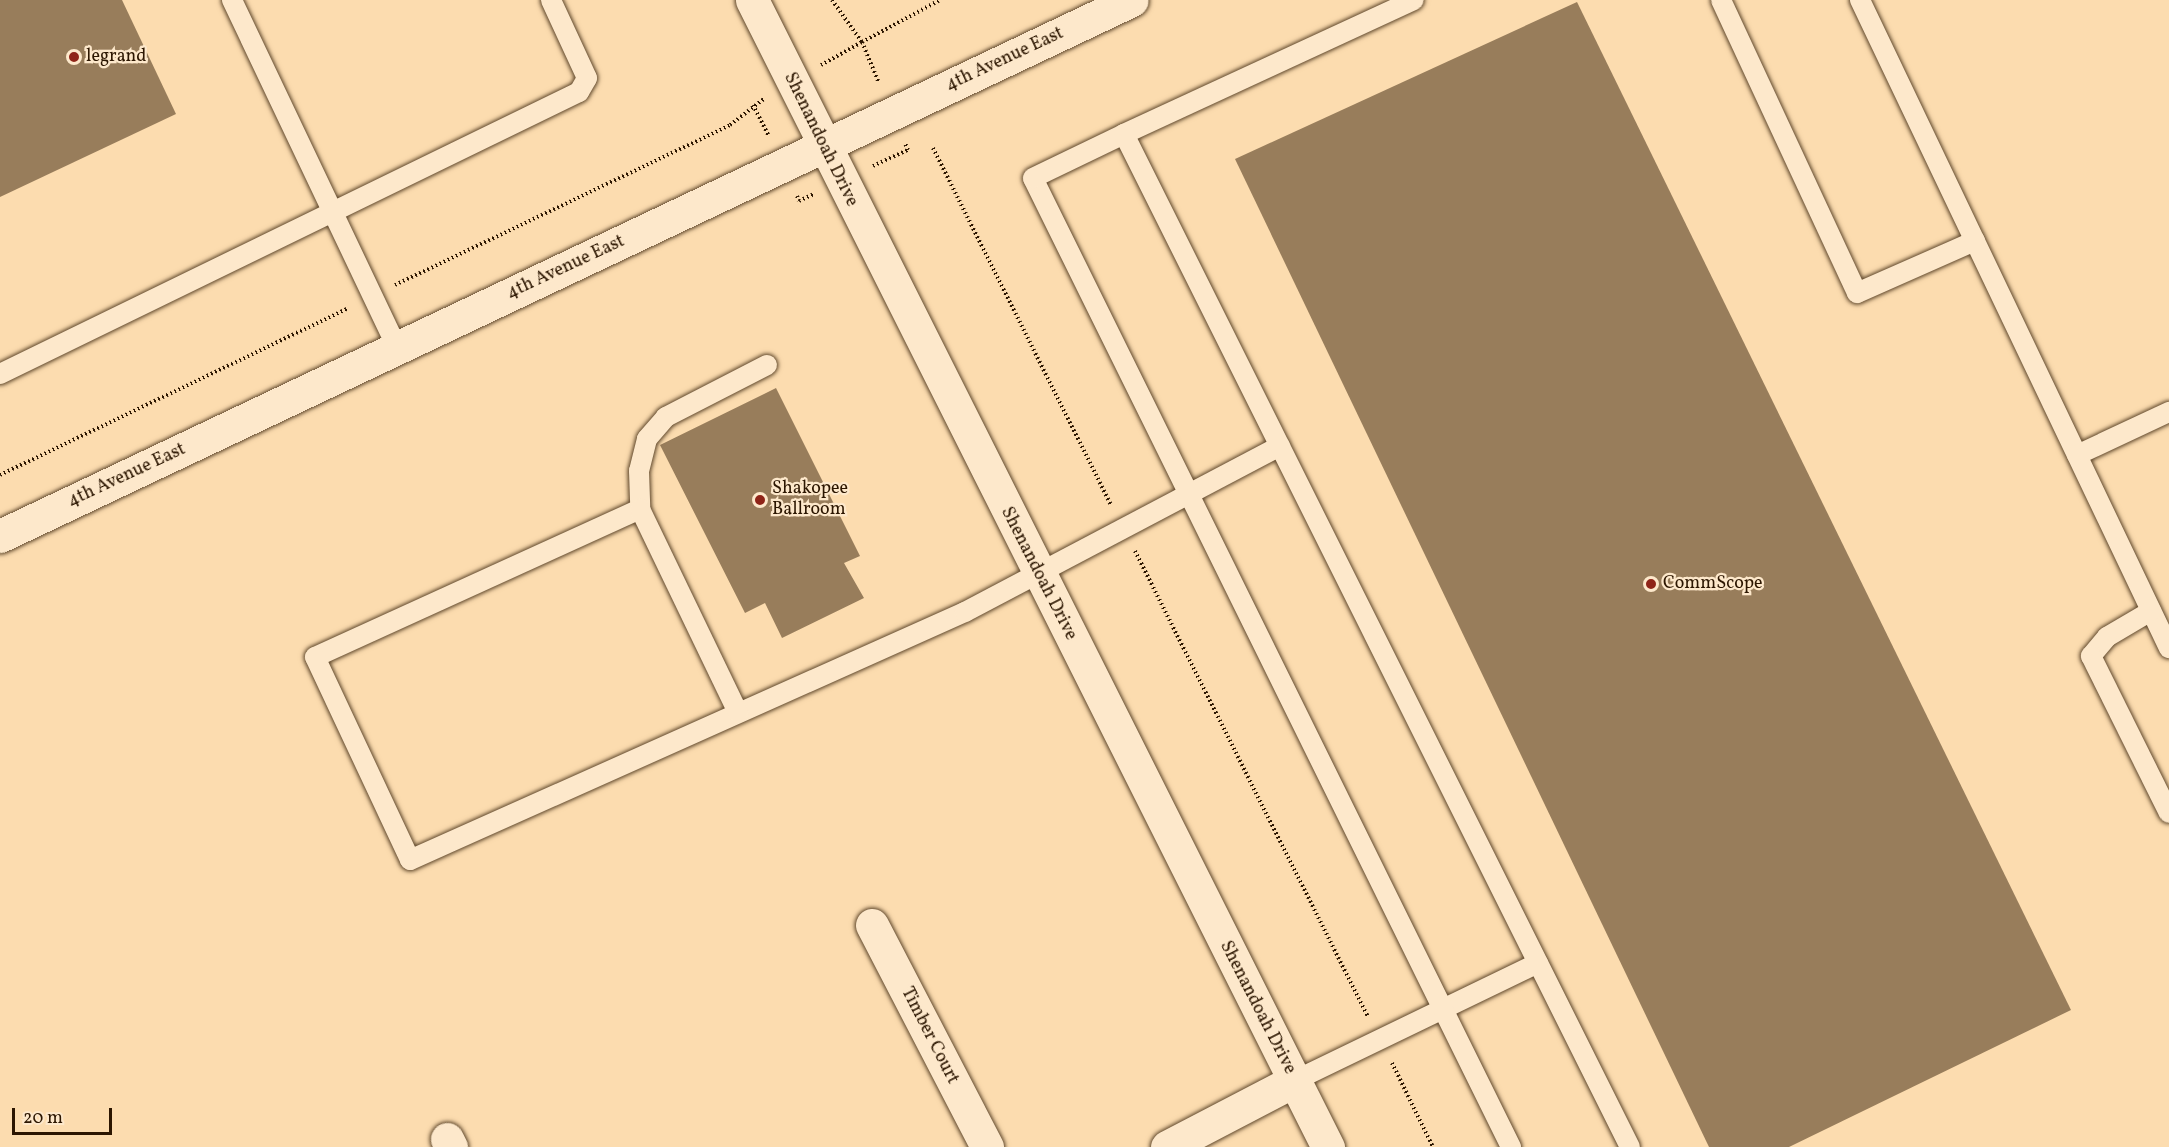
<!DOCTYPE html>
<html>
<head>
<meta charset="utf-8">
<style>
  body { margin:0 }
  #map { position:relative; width:2169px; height:1147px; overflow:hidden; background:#fcdcaf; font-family:Vollkorn,serif }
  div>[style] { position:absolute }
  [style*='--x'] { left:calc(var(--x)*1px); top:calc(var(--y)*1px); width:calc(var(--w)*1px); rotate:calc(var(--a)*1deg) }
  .building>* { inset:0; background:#987d5b }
  .path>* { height:4px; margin-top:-2px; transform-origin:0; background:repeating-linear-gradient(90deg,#2c1601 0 1.5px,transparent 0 4.5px) }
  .roads { filter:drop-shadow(0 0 2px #60482c) drop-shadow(0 0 2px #60482c) }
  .service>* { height:20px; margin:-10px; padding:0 10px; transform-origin:10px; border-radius:10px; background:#fde8cb }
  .minor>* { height:33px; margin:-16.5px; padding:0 16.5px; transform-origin:16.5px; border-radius:16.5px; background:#fde8cb }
  .tertiary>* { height:33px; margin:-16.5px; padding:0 16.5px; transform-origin:16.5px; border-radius:16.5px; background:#fde8cb }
  .dots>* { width:16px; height:16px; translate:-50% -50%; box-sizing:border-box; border:3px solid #fde8cb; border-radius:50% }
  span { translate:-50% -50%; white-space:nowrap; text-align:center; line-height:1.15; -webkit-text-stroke:4.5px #fde8cb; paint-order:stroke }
  .poi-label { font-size:18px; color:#2c1601 }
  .left { translate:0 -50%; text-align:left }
  .street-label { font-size:18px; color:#2c1601 }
  .scale { position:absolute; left:12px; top:1108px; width:100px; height:27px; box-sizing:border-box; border:3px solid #2c1601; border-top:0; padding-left:8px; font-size:18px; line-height:21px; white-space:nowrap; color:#2c1601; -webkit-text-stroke:4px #fde8cb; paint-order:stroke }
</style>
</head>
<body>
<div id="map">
  <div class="building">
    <div style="clip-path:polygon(0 0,122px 0,176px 114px,0 197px)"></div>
    <div style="clip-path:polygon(1577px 2px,2071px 1010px,1789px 1147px,1709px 1147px,1235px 159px)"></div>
    <div style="clip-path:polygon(776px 388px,860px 556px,844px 563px,864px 598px,782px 638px,765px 603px,745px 613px,660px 445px)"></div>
  </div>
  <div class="path">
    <div style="--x:832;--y:0;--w:52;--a:54.5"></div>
    <div style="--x:862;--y:42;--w:89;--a:-28.3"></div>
    <div style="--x:821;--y:65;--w:47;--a:-29.3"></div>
    <div style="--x:862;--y:42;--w:44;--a:67.5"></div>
    <div style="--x:753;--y:105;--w:34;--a:63"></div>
    <div style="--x:933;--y:148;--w:399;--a:63.5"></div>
    <div style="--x:873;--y:166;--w:38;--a:-25"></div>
    <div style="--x:908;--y:150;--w:8;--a:-113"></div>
    <div style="--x:797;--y:196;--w:5;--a:68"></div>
    <div style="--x:799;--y:201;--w:17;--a:-25"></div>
    <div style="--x:395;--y:285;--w:371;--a:-25.5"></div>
    <div style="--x:730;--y:125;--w:44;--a:-37.6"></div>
    <div style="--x:0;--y:475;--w:386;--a:-25.6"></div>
    <div style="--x:1135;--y:551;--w:521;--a:63.43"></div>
    <div style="--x:1392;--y:1063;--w:93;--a:64"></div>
  </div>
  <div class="roads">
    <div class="service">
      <div style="--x:232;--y:0;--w:385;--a:64.6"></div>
      <div style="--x:1721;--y:0;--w:323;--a:65.1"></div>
      <div style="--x:1857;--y:293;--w:129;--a:-23.8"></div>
      <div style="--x:1860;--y:0;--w:718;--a:64.51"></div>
      <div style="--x:1124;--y:134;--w:319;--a:-24.8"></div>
      <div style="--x:767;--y:365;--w:114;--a:152.8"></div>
      <div style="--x:666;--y:417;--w:29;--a:131"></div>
      <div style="--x:647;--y:439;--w:33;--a:104"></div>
      <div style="--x:639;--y:471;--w:38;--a:88"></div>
      <div style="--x:640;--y:509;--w:357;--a:155.5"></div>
      <div style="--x:315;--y:657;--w:224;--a:64.9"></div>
      <div style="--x:410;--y:860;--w:608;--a:-24.08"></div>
      <div style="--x:965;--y:612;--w:356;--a:-27.8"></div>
      <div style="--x:0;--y:374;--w:644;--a:-25.97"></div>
      <div style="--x:579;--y:92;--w:16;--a:-60"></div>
      <div style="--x:587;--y:78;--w:86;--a:-114.8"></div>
      <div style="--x:2077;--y:455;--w:102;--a:-25.1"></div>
      <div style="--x:640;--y:509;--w:226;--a:64.3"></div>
      <div style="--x:2151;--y:611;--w:51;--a:149.4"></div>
      <div style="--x:2107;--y:637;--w:25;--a:130"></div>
      <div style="--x:2091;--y:656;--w:175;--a:63.6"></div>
      <div style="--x:1294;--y:1081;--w:271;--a:-25.8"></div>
      <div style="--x:1511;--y:1147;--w:1080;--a:-116.26"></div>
      <div style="--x:1033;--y:178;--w:101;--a:-25.8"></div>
      <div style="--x:1124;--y:134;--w:1132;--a:63.46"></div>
    </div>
    <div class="minor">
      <div style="--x:872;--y:925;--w:250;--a:62.6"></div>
      <div style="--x:447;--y:1139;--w:9;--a:63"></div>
      <div style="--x:1167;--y:1147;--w:143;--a:-27.5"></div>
    </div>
    <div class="tertiary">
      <div style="--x:752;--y:0;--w:1284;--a:63.34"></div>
      <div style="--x:0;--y:536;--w:1252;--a:-25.34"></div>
    </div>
  </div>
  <div class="dots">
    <div style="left:74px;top:57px;background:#8f2418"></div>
    <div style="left:760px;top:500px;background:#8f2418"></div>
    <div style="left:1651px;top:584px;background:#8f2418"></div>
  </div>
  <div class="poi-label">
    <span class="left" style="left:86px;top:57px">legrand</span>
    <span class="left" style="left:772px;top:500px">Shakopee<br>Ballroom</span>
    <span class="left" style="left:1663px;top:584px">CommScope</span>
  </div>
  <div class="street-label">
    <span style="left:1005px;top:60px;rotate:-25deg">4th Avenue East</span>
    <span style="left:820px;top:140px;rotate:64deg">Shenandoah Drive</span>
    <span style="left:566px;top:268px;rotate:-25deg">4th Avenue East</span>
    <span style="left:127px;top:476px;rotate:-25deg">4th Avenue East</span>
    <span style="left:1038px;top:574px;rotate:63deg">Shenandoah Drive</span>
    <span style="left:1257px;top:1008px;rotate:63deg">Shenandoah Drive</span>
    <span style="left:929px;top:1036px;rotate:63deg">Timber Court</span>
  </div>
  <div class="scale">20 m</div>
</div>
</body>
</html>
